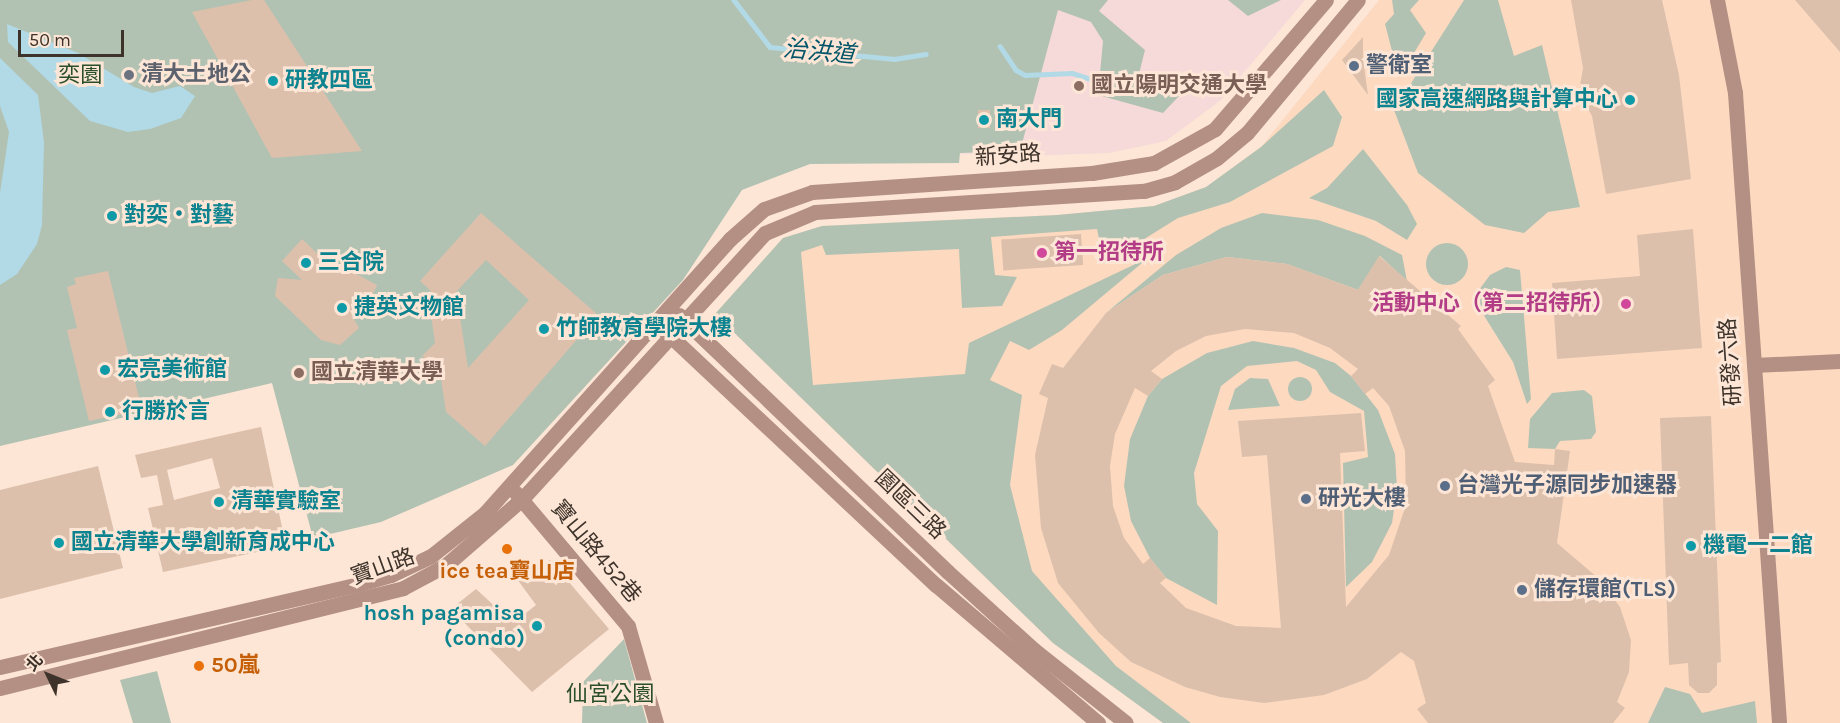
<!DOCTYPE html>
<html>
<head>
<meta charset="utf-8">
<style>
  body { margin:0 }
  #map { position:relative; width:1840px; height:723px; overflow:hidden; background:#fde6d6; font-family:Karla,"Noto Sans TC",sans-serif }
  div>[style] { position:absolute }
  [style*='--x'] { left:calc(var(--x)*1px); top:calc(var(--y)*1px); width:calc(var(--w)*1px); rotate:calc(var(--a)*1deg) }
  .built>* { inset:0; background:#fdd9c0 }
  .education>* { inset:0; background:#f5dad9 }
  .green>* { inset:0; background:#b2c2b2 }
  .round { border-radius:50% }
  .water>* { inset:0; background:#b2d9e6 }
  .stream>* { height:4.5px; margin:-2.25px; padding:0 2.25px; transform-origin:2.25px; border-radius:2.25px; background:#b2d9e6 }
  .building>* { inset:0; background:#dcc0ac; transform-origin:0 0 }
  .minor>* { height:15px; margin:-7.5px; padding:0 7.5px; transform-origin:7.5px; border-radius:7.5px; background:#b49084 }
  .dots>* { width:16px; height:16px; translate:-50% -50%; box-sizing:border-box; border:3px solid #fde6d6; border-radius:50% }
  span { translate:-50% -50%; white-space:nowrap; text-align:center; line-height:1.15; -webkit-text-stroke:6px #fde6d6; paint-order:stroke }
  .service-label { font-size:22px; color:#4e5e75; font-weight:700 }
  .left { translate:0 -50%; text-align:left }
  .worship-label { font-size:22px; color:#5b616d; font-weight:700 }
  .park-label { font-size:22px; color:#294e29 }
  .culture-label { font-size:22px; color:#0d838f; font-weight:700 }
  .right { translate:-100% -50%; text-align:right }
  .education-label { font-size:22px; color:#785e54; font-weight:700 }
  .street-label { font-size:22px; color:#3e332b }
  .hotel-label { font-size:22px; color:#b23c85; font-weight:700 }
  .food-label { font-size:22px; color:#c56008; font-weight:700 }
  .water-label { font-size:24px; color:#035669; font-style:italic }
  .north { position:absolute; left:18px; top:645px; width:60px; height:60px; -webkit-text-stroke:4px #fde6d6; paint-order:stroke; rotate:313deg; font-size:16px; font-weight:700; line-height:24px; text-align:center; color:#3e332b }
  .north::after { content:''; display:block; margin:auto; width:21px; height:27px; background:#3e332b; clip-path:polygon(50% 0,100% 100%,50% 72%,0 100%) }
  .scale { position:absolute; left:18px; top:30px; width:106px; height:27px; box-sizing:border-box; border:3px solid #3e332b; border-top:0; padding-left:8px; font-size:18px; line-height:21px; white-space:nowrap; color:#3e332b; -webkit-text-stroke:4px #fde6d6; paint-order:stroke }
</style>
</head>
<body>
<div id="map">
  <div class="built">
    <div style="clip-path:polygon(1379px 0,1840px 0,1840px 723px,1163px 723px,1053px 643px,715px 314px,783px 238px,822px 226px,1057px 215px,1154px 206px,1206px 187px,1261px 147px)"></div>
  </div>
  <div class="education">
    <div style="clip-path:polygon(722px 0,1305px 0,1221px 100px,1166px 141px,1109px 153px,1024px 156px,946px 153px)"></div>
  </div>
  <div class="green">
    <div style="clip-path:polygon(0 0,1108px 0,1099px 11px,1145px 50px,1138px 78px,1180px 95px,1163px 113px,1098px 95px,1103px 41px,1091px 22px,1058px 10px,1020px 151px,960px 153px,959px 163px,810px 164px,742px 190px,683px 280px,513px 465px,381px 522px,313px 538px,272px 383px,0 446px)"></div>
    <div style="clip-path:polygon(1228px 0,1281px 0,1248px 16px)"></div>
    <div style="clip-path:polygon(1392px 0,1419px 0,1410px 10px,1426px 33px,1399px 78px,1385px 24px,1394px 14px)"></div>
    <div style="clip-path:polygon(1464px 0,1498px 0,1514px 56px,1542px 45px,1580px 207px,1548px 212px,1524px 233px,1485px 225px,1418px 173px,1394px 110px)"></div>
    <div style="clip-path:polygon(1324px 90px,1342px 117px,1333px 146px,1230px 202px,1178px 218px,1104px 264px,1097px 229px,991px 237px,995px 275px,1017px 277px,1002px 306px,962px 308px,959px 249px,826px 255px,822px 245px,801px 252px,813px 385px,965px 374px,969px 343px,1148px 258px,1062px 330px,1029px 350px,1010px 341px,990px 380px,1022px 395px,1010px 485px,1032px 571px,1116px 666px,1191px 723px,1163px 723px,1053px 643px,715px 314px,783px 238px,822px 226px,1057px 215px,1154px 206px,1206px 187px,1261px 147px)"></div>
    <div style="clip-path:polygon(1363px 149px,1407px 205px,1417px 224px,1407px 240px,1376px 221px,1309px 198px,1327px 188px)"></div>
    <div style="clip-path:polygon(1262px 213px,1318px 220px,1365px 236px,1402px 255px,1407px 281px,1380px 256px,1358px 290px,1287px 264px,1227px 257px,1163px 275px,1106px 313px,1176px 255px,1221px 228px)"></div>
    <div class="round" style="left:1426px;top:243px;width:42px;height:42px"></div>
    <div style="clip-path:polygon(1506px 267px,1520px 270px,1531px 399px,1527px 404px,1513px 362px,1473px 298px,1490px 275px)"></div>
    <div style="clip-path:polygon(1253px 341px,1294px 348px,1335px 363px,1351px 376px,1378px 410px,1395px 454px,1397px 489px,1392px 523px,1372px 562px,1346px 587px,1343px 463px,1368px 457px,1364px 411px,1330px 392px,1316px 370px,1297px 361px,1247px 366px,1221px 386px,1194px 473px,1197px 504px,1218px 531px,1217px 605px,1166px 578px,1150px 558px,1131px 521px,1124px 486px,1130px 439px,1148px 396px,1162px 379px,1207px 353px)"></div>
    <div class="round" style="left:1288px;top:377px;width:24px;height:24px"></div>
    <div style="clip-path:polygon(1250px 378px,1268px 379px,1280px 406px,1228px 410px,1235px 389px)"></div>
    <div style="clip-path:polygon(1584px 390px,1592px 396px,1596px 432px,1591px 439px,1560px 441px,1555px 449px,1528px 448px,1530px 419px,1552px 393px)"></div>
    <div style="clip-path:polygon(624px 639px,647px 723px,582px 723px,583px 682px)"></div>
    <div style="clip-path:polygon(157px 671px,171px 723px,133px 723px,120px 680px)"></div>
    <div style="clip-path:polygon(1665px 687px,1690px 694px,1702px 713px,1755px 701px,1757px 723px,1648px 723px)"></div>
  </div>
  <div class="water">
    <div style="clip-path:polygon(7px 24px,78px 53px,134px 87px,152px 93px,180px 86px,195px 96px,181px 118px,150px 129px,128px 132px,90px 121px,8px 42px)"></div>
    <div style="clip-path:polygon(0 58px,38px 95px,44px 142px,42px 225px,37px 244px,17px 274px,0 285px,0 193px,9px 132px,0 106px)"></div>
  </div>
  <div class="stream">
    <div style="--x:734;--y:0;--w:59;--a:52.5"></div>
    <div style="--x:770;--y:47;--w:125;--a:5.5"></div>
    <div style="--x:894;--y:59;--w:32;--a:-9"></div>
    <div style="--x:1000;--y:46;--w:29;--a:56"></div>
    <div style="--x:1016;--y:70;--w:10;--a:29"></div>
    <div style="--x:1025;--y:75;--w:47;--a:-2.4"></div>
    <div style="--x:1072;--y:73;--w:25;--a:18"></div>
  </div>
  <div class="building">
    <div style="clip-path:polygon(252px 0,264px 0,362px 151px,272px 158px,192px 12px)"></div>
    <div style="clip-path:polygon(1571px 0,1662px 0,1679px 75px,1691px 179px,1606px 194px,1592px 116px,1579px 92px,1583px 68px)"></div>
    <div style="clip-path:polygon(1795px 0,1840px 0,1840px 52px)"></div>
    <div style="clip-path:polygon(1363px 37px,1363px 59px,1368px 95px,1342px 60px)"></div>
    <div style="left:990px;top:110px;width:18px;height:12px;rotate:90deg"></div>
    <div style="clip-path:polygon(evenodd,481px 213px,598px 315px,485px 446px,446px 412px,440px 372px,422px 356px,435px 343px,430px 307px,421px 301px,431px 291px,420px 281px,481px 213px,486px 260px,529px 300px,468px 368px,456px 292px,486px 260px)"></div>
    <div style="clip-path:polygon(1693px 229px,1702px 348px,1557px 359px,1552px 283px,1640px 276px,1637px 235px)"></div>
    <div style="left:1081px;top:234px;width:31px;height:80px;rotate:86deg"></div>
    <div style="clip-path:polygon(302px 239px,335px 270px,351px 271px,377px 285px,369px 303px,352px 316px,359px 328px,340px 345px,321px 340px,275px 296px,278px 278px,302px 280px,282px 261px)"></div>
    <div style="clip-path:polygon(evenodd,1379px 256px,1461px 326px,1458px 329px,1495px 380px,1488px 386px,1515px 462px,1554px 465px,1555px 449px,1570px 451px,1557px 543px,1598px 578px,1620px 607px,1631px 640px,1629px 672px,1617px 702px,1625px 708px,1613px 723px,1428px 723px,1417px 709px,1426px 703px,1414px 661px,1401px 652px,1367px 679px,1324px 695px,1264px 703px,1220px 697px,1185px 687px,1131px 662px,1099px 633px,1058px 583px,1041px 528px,1035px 455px,1048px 398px,1039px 394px,1052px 364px,1063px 368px,1106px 313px,1163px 275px,1227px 257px,1287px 264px,1358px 290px,1379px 256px,1245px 329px,1294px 333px,1330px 348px,1358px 369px,1351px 376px,1365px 394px,1373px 388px,1389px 406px,1405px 451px,1406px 505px,1389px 555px,1346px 607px,1340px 453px,1365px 451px,1361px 413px,1238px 421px,1242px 457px,1267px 455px,1281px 628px,1236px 626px,1186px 608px,1160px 583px,1166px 578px,1150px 558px,1143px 564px,1124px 538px,1113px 506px,1110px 466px,1115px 434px,1135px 388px,1148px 396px,1162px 379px,1151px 371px,1176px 351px,1206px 336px,1245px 329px)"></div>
    <div style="clip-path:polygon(108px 271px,142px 410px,89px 421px,67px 330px,77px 328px,67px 287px,76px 284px,74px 278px)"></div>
    <div style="clip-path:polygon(1711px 416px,1721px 662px,1717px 663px,1717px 685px,1709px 693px,1698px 693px,1689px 685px,1688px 663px,1669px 665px,1660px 418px)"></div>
    <div style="clip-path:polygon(evenodd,261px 427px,286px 546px,163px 572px,148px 508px,163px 505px,157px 475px,141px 478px,135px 455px,261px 427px,212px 458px,220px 488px,174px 500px,167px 470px,212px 458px)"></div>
    <div style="clip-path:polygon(98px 466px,123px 568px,0 599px,0 490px)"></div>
    <div style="clip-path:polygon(550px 560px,609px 629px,532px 692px,451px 609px,476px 589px,513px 623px,536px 605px,517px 579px)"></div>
  </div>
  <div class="minor">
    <div style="--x:1717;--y:0;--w:95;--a:79"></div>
    <div style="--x:1735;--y:93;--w:632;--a:86"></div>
    <div style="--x:679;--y:315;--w:372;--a:43.7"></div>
    <div style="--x:948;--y:572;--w:116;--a:42.2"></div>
    <div style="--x:1034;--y:650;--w:117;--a:38.4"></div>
    <div style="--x:664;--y:330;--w:373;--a:43.2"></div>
    <div style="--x:936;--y:585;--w:213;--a:40.4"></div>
    <div style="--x:1754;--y:365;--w:86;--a:-2.7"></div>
    <div style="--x:516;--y:493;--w:174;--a:49.9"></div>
    <div style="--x:628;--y:626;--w:101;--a:73.9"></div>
    <div style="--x:0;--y:667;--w:365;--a:-13"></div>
    <div style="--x:356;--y:585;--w:36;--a:-16"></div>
    <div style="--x:391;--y:575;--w:44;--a:-25.4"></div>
    <div style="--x:431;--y:556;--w:69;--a:-38.5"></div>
    <div style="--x:485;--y:513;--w:368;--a:-48.2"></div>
    <div style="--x:730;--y:239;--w:45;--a:-41.4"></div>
    <div style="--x:764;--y:209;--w:51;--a:-19.5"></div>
    <div style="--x:812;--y:192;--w:281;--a:-3.9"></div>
    <div style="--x:1092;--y:173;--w:63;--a:-9.2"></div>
    <div style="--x:1154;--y:163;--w:70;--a:-29.1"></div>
    <div style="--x:1215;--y:129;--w:170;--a:-49.3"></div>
    <div style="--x:0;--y:688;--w:415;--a:-13.9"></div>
    <div style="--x:403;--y:588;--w:49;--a:-28.1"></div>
    <div style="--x:446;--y:565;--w:101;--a:-41"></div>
    <div style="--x:522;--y:499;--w:360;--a:-47.6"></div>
    <div style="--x:765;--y:233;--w:54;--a:-22.8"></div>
    <div style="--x:815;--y:212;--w:330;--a:-3.7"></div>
    <div style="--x:1144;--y:191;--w:32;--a:-16"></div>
    <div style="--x:1175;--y:182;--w:48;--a:-29.7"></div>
    <div style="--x:1217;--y:158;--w:39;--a:-40"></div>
    <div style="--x:1247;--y:133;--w:173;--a:-50.2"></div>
  </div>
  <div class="dots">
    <div style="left:1354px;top:66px;background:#5c6f8a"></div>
    <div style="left:129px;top:75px;background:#6b7280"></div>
    <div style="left:273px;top:81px;background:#0f9aa8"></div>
    <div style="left:1079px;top:86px;background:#8d6e63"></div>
    <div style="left:1630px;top:100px;background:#0f9aa8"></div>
    <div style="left:984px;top:120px;background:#0f9aa8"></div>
    <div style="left:112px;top:216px;background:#0f9aa8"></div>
    <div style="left:1042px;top:253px;background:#d1479c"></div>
    <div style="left:306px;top:263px;background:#0f9aa8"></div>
    <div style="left:1626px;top:304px;background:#d1479c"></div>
    <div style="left:342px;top:308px;background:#0f9aa8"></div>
    <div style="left:544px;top:329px;background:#0f9aa8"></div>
    <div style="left:105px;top:370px;background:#0f9aa8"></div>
    <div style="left:299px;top:373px;background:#8d6e63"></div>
    <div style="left:110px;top:412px;background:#0f9aa8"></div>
    <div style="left:1445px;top:486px;background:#5c6f8a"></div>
    <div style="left:1306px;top:499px;background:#5c6f8a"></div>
    <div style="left:219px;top:502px;background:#0f9aa8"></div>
    <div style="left:59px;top:543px;background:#0f9aa8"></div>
    <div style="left:1691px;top:546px;background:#0f9aa8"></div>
    <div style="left:507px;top:549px;background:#e8710a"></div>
    <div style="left:1522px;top:590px;background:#5c6f8a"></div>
    <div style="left:537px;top:626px;background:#0f9aa8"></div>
    <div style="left:199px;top:666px;background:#e8710a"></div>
  </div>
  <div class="service-label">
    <span class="left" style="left:1366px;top:66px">警衛室</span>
    <span class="left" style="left:1457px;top:486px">台灣光子源同步加速器</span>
    <span class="left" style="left:1318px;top:499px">研光大樓</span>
    <span class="left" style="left:1534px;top:590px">儲存環館(TLS)</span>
  </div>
  <div class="worship-label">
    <span class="left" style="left:141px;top:75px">清大土地公</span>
  </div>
  <div class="park-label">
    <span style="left:80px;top:76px">奕園</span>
    <span style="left:610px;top:695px">仙宮公園</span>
  </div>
  <div class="culture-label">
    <span class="left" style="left:285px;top:81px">研教四區</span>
    <span class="right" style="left:1618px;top:100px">國家高速網路與計算中心</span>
    <span class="left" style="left:996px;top:120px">南大門</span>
    <span class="left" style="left:124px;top:216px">對奕‧對藝</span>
    <span class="left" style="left:318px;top:263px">三合院</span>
    <span class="left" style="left:354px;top:308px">捷英文物館</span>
    <span class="left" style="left:556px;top:329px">竹師教育學院大樓</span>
    <span class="left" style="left:117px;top:370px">宏亮美術館</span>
    <span class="left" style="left:122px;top:412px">行勝於言</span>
    <span class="left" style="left:231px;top:502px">清華實驗室</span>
    <span class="left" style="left:71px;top:543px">國立清華大學創新育成中心</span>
    <span class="left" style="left:1703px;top:546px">機電一二館</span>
    <span class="right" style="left:525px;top:626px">hosh pagamisa<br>(condo)</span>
  </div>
  <div class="education-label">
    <span class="left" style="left:1091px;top:86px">國立陽明交通大學</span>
    <span class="left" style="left:311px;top:373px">國立清華大學</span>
  </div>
  <div class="street-label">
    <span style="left:1008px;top:156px;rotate:-4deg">新安路</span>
    <span style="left:1731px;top:362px;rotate:-94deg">研發六路</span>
    <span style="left:910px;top:505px;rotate:44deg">園區三路</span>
    <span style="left:596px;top:552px;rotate:50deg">寶山路452巷</span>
    <span style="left:383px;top:567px;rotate:-20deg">寶山路</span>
  </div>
  <div class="hotel-label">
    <span class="left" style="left:1054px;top:253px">第一招待所</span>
    <span class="right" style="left:1614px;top:304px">活動中心（第二招待所）</span>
  </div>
  <div class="food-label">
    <span style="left:507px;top:572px">ice tea寶山店</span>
    <span class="left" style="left:211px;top:666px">50嵐</span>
  </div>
  <div class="water-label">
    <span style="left:819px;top:52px;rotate:5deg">治洪道</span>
  </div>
  <div class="north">北</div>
  <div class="scale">50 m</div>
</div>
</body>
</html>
